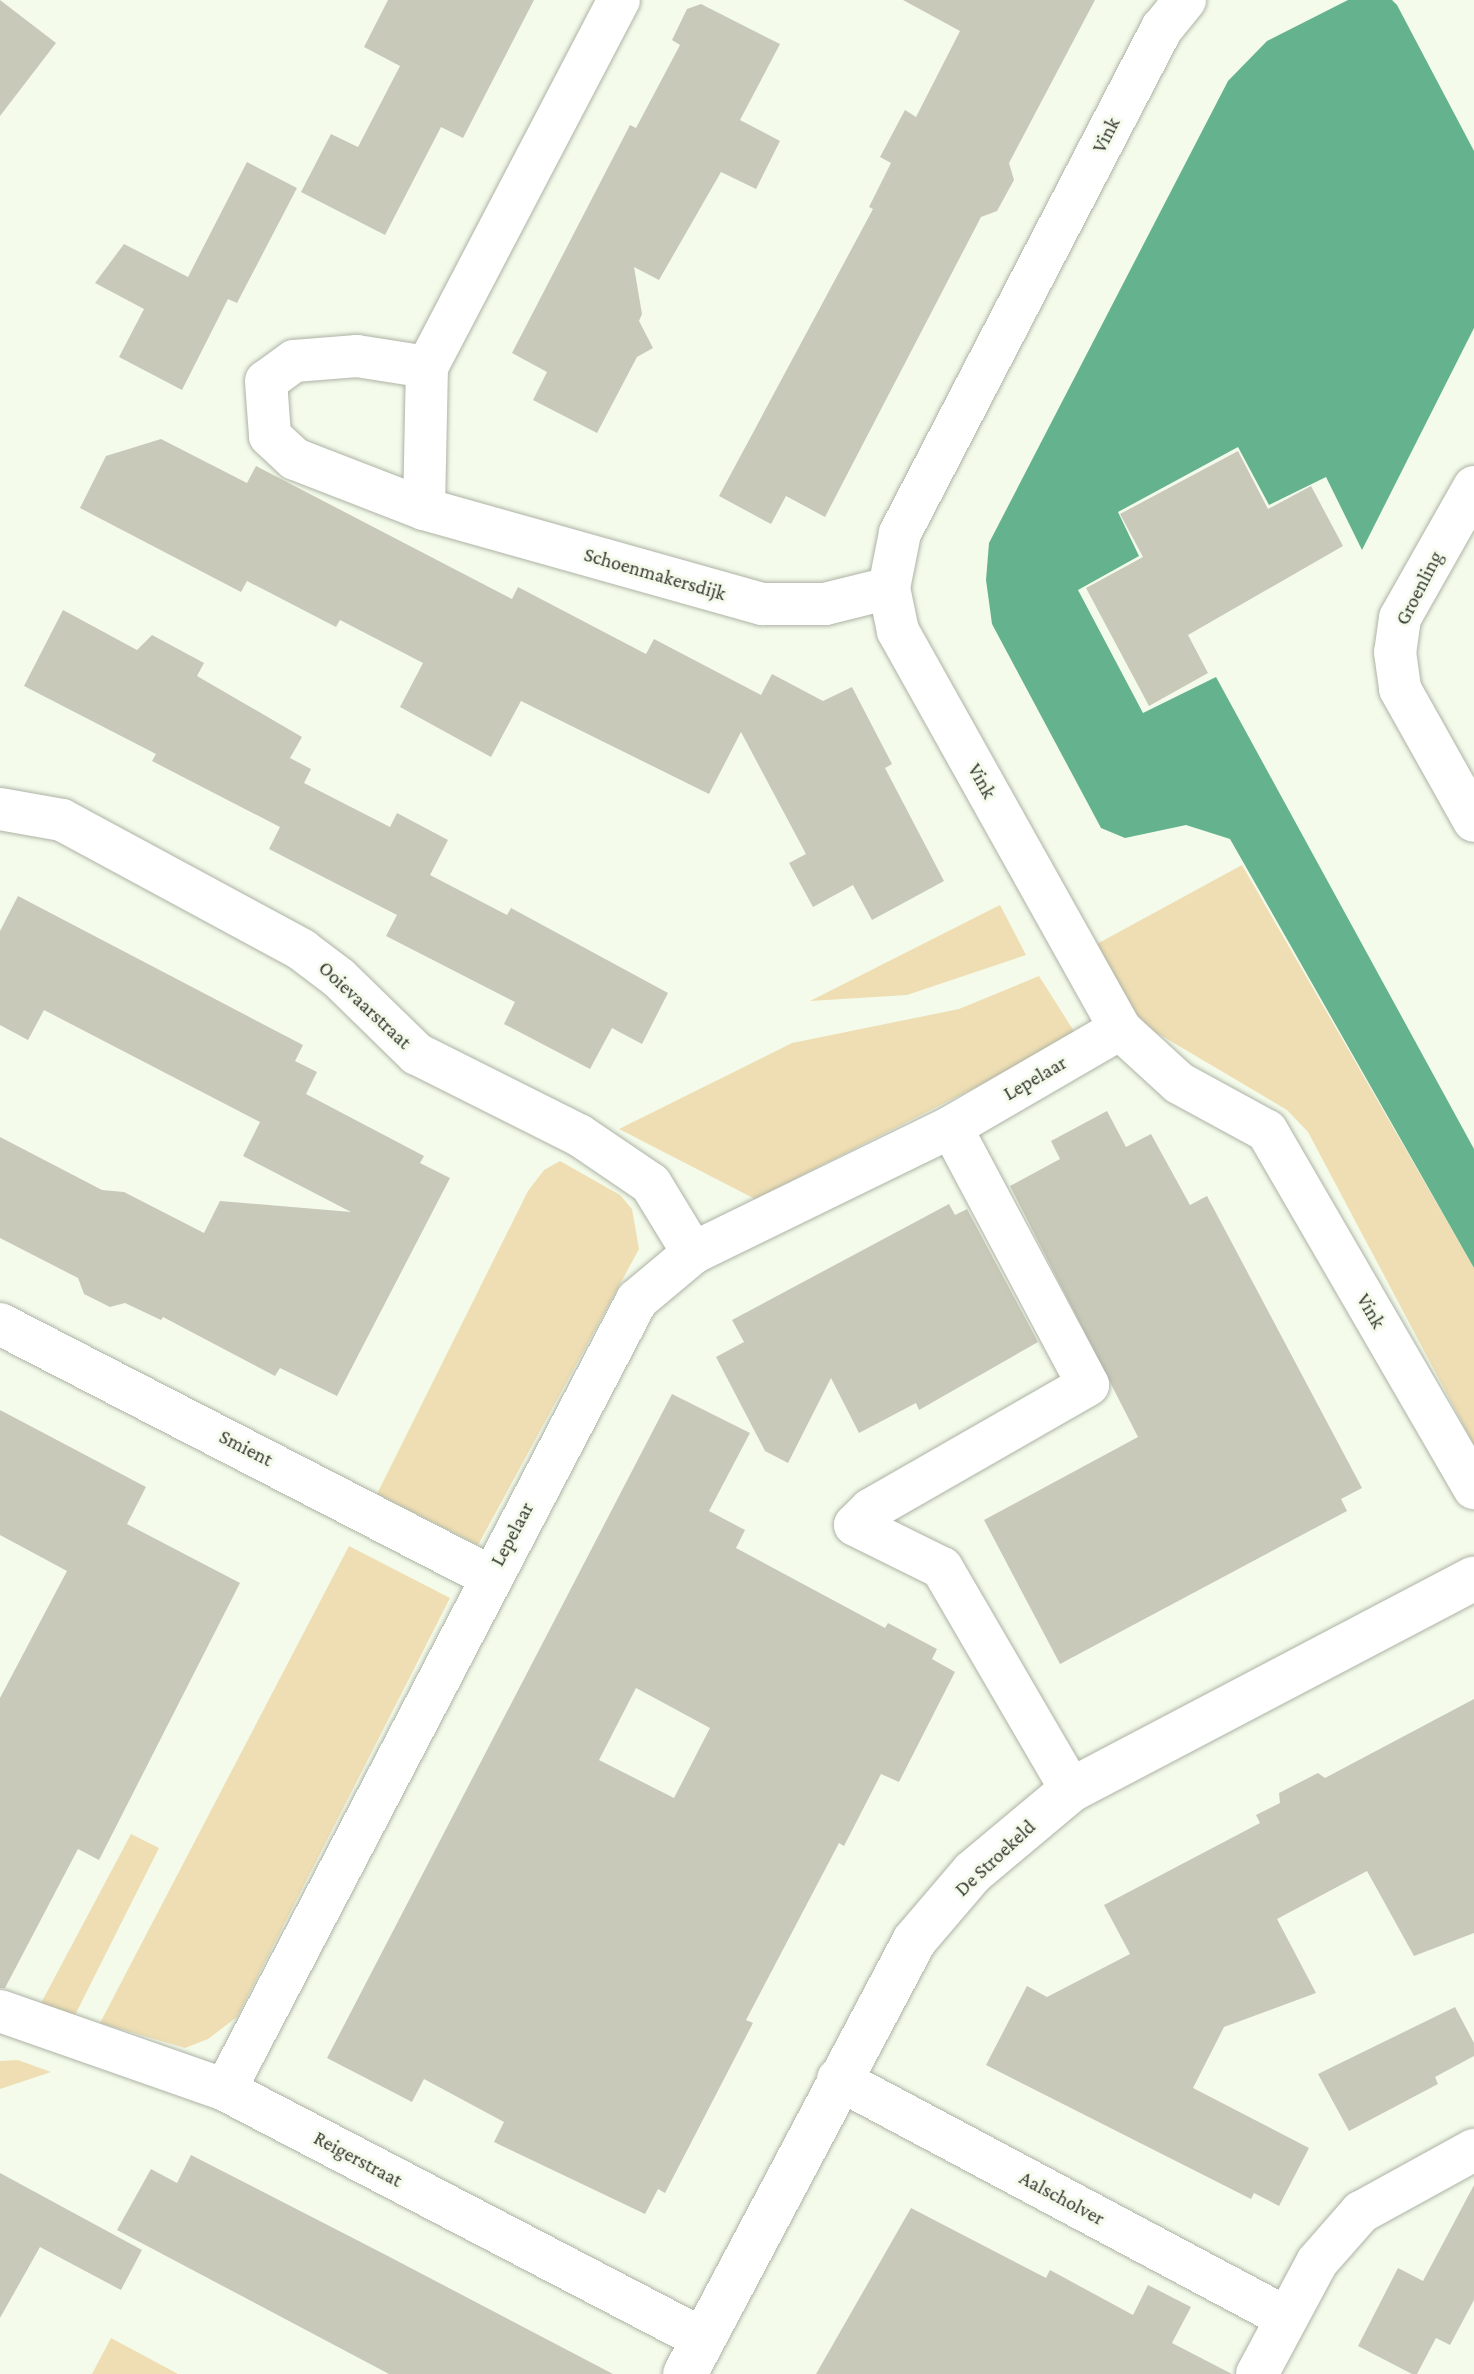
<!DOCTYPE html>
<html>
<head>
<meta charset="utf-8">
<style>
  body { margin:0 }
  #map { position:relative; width:1474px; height:2374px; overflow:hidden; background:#f4fbeb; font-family:"Crimson Pro",serif }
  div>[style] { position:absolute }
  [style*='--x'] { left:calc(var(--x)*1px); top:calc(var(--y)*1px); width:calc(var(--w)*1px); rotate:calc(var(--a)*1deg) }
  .green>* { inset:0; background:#efdeb3 }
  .water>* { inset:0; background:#64b38e }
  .building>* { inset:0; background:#c9c9b9 }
  .roads { filter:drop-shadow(0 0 2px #adb3a5) drop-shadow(0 0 2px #adb3a5) }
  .street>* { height:42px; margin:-21px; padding:0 21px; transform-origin:21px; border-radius:21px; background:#fff }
  .secondary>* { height:44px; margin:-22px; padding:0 22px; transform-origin:22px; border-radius:22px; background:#fff }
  span { translate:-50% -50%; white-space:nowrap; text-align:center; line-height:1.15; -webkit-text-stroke:6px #f4fbeb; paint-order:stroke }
  .street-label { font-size:20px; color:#383b35 }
</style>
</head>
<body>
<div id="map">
  <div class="green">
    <div style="clip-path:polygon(1242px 865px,1474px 1268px,1474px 1445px,1308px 1132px,1287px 1110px,1140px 1023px,1095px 945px)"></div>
    <div style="clip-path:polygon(1000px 905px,1026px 955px,907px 995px,810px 1001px)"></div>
    <div style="clip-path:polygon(1039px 976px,1077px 1036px,755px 1199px,619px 1129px,792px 1043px,959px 1009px)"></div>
    <div style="clip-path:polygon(560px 1161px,620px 1195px,632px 1209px,639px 1249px,478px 1545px,377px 1494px,528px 1191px,544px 1170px)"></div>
    <div style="clip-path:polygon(349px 1546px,450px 1598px,237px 2017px,208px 2039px,185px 2048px,100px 2023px)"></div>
    <div style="clip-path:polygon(131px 1834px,159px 1848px,74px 2017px,40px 2005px)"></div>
    <div style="clip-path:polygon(18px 2060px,51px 2072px,0 2089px,0 2061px)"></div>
    <div style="clip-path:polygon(111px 2338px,178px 2374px,92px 2374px)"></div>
  </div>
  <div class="water">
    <div style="clip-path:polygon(1348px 0,1392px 0,1397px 5px,1474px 151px,1474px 328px,1362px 550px,1326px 477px,1269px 505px,1238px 447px,1118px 512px,1139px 556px,1078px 590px,1143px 713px,1216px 677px,1474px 1149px,1474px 1268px,1230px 839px,1186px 825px,1125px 838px,1101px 828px,992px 624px,986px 580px,989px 543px,1228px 81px,1267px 41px)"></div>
  </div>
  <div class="building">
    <div style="clip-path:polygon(0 0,56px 43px,0 116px)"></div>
    <div style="clip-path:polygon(388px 0,534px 0,463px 138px,441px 127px,385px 235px,301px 192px,331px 134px,358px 147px,400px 66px,364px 47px)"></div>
    <div style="clip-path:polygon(903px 0,1095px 0,1009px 163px,1014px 180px,997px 211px,981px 217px,825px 517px,786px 496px,771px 524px,719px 496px,873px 209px,869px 207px,891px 163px,880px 157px,905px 110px,916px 117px,960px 31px)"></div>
    <div style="clip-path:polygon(701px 4px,780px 44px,740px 120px,780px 141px,756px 189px,721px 172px,659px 280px,634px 267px,642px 314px,639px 321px,653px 348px,637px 357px,597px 433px,533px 400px,547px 372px,512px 353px,630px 125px,636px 128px,680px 45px,672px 40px,687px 9px)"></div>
    <div style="clip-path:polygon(247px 162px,297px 188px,237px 303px,228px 299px,182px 390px,119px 357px,144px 309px,95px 283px,124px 244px,188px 277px)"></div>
    <div style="clip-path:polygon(161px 439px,247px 483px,256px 466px,512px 599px,518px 587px,646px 654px,654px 639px,761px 695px,772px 674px,823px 701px,852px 687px,892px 764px,885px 768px,944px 881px,872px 920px,853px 885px,813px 907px,789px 863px,806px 854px,741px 732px,709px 794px,521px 701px,491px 757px,400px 707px,423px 663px,340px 620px,336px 627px,247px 581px,241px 592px,80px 508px,106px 456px)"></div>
    <div style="clip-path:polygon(1238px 451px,1268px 509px,1311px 486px,1343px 546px,1188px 635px,1208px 673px,1149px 706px,1086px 588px,1143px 557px,1120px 514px)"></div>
    <div style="clip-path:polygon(63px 610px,137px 650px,152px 635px,204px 663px,197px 676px,302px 737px,290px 758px,311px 769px,304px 783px,390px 827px,397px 813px,448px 840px,430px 875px,507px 915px,511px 908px,668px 993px,642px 1044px,612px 1028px,590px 1069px,504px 1024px,515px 1002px,386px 936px,397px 915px,269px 849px,280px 827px,152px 761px,156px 754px,24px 686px)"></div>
    <div style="clip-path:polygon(18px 896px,303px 1045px,295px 1061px,317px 1072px,306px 1094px,424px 1156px,420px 1163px,450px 1178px,337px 1396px,280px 1368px,275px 1376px,163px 1317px,161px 1320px,125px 1303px,110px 1307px,84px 1294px,78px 1278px,0 1238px,0 1137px,102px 1190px,124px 1192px,204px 1233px,220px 1201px,351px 1212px,243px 1156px,260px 1122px,44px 1010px,28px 1040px,0 1025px,0 931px)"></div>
    <div style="clip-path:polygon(1107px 1111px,1126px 1147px,1151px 1134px,1190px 1205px,1207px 1196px,1362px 1488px,1341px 1499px,1347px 1511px,1060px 1664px,984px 1520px,1138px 1437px,1010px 1186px,1060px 1159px,1051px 1141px)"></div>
    <div style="clip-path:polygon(949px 1204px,955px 1215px,967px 1209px,1038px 1342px,919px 1410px,916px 1403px,859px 1433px,831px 1378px,788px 1463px,765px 1451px,716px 1357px,744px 1342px,732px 1320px)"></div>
    <div style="clip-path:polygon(evenodd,672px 1394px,750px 1433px,709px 1511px,745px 1530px,736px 1548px,885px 1628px,888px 1623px,937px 1649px,932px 1659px,955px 1672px,899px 1782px,881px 1774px,844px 1846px,839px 1843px,746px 2020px,753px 2023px,665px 2193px,658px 2189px,645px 2214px,494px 2142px,504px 2122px,424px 2079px,412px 2102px,327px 2058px,672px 1394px,636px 1688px,710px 1728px,674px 1798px,599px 1760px,636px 1688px)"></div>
    <div style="clip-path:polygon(0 1410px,146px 1487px,127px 1524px,240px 1583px,99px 1860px,78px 1849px,5px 1988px,0 1988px,0 1698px,67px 1571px,0 1535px)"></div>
    <div style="clip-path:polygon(1474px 1699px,1474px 1933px,1414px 1956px,1367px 1871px,1277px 1919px,1316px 1993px,1224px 2027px,1193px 2088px,1309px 2148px,1279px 2206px,1254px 2193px,1251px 2199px,986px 2065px,1027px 1986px,1047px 1997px,1130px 1954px,1104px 1905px,1260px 1823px,1256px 1815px,1280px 1803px,1279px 1793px,1318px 1773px,1325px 1778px)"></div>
    <div style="clip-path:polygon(1455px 2007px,1474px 2043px,1474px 2056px,1435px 2077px,1438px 2084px,1349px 2131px,1318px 2074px)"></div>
    <div style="clip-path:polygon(191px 2155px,384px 2254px,613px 2374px,389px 2374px,117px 2230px,151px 2169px,177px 2183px)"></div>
    <div style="clip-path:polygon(0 2173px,142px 2250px,121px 2290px,40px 2247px,0 2318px)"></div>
    <div style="clip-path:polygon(1474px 2185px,1474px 2300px,1450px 2345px,1436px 2338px,1417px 2374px,1412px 2374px,1358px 2346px,1398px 2268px,1423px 2281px)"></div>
    <div style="clip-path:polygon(911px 2208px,1046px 2278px,1050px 2270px,1133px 2315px,1148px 2285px,1191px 2307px,1172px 2343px,1232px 2374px,816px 2374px)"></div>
  </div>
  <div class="roads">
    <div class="street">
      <div style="--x:1185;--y:0;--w:36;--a:129"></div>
      <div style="--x:1162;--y:28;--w:569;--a:117.42"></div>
      <div style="--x:900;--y:533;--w:56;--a:101.3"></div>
      <div style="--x:889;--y:588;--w:44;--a:78.2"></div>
      <div style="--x:898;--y:631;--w:456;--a:60.8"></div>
      <div style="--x:1120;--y:1029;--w:80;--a:42.5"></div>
      <div style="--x:1179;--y:1083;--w:100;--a:28.6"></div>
      <div style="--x:1267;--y:1131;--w:413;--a:59.9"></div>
      <div style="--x:427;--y:367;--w:71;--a:-171.1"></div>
      <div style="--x:357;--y:356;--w:63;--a:175.5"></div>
      <div style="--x:294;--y:361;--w:34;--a:144"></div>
      <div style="--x:266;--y:381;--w:55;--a:85.8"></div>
      <div style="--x:270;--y:436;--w:34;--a:43"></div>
      <div style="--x:295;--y:459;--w:138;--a:21.2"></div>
      <div style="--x:424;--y:509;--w:352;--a:15.7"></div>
      <div style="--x:763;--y:604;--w:62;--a:0"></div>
      <div style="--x:825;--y:604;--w:66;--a:-14"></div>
      <div style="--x:1474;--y:487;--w:150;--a:119.5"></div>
      <div style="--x:1400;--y:618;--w:34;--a:98"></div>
      <div style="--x:1395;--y:652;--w:37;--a:82"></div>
      <div style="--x:1400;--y:689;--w:151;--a:60.7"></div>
      <div style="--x:424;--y:509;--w:142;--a:-88.8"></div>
      <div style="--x:427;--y:367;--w:414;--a:-62.4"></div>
      <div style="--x:0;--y:809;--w:63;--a:10.1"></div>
      <div style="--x:62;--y:820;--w:273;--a:28.4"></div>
      <div style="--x:302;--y:950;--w:46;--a:37.1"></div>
      <div style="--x:339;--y:978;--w:109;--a:44.3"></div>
      <div style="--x:417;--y:1054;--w:181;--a:26.6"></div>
      <div style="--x:579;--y:1135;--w:87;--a:34.2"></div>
      <div style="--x:651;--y:1184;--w:81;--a:58.7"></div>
      <div style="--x:951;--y:1127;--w:292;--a:62"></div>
      <div style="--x:1088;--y:1385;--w:251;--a:150.2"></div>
      <div style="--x:870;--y:1510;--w:21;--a:135"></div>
      <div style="--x:855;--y:1525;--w:97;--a:26.3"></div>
      <div style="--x:942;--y:1568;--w:257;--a:59.8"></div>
      <div style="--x:0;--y:1324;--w:550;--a:27.26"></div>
      <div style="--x:0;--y:2011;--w:238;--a:19.3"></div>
      <div style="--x:225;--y:2090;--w:539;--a:27.52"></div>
      <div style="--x:838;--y:2079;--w:506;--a:28.03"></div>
      <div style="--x:225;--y:2090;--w:891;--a:-62.46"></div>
      <div style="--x:637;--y:1300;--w:73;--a:-40"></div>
      <div style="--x:693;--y:1253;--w:287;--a:-26"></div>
      <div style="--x:951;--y:1127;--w:195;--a:-30.1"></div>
      <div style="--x:1257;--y:2374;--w:127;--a:-61.8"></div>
      <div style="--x:1317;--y:2262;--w:67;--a:-48.7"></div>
      <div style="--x:1361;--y:2212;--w:129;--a:-28.8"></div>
    </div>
    <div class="secondary">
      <div style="--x:685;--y:2374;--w:490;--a:-62.1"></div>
      <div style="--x:914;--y:1941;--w:91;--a:-49.5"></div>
      <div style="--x:973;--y:1872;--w:128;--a:-39.9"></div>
      <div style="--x:1071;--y:1790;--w:455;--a:-27.7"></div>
    </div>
  </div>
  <div class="street-label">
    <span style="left:1106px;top:135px;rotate:-63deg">Vink</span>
    <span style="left:655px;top:574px;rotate:16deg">Schoenmakersdijk</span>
    <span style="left:1419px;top:588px;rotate:-63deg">Groenling</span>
    <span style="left:982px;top:781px;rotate:61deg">Vink</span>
    <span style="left:365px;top:1005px;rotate:43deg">Ooievaarstraat</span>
    <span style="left:1035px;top:1078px;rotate:-30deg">Lepelaar</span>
    <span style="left:1371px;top:1311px;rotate:60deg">Vink</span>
    <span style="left:246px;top:1448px;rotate:27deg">Smient</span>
    <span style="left:512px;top:1534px;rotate:-62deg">Lepelaar</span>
    <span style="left:995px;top:1858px;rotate:-43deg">De Stroekeld</span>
    <span style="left:358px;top:2159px;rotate:28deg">Reigerstraat</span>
    <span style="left:1062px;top:2198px;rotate:28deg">Aalscholver</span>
  </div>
</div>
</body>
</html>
